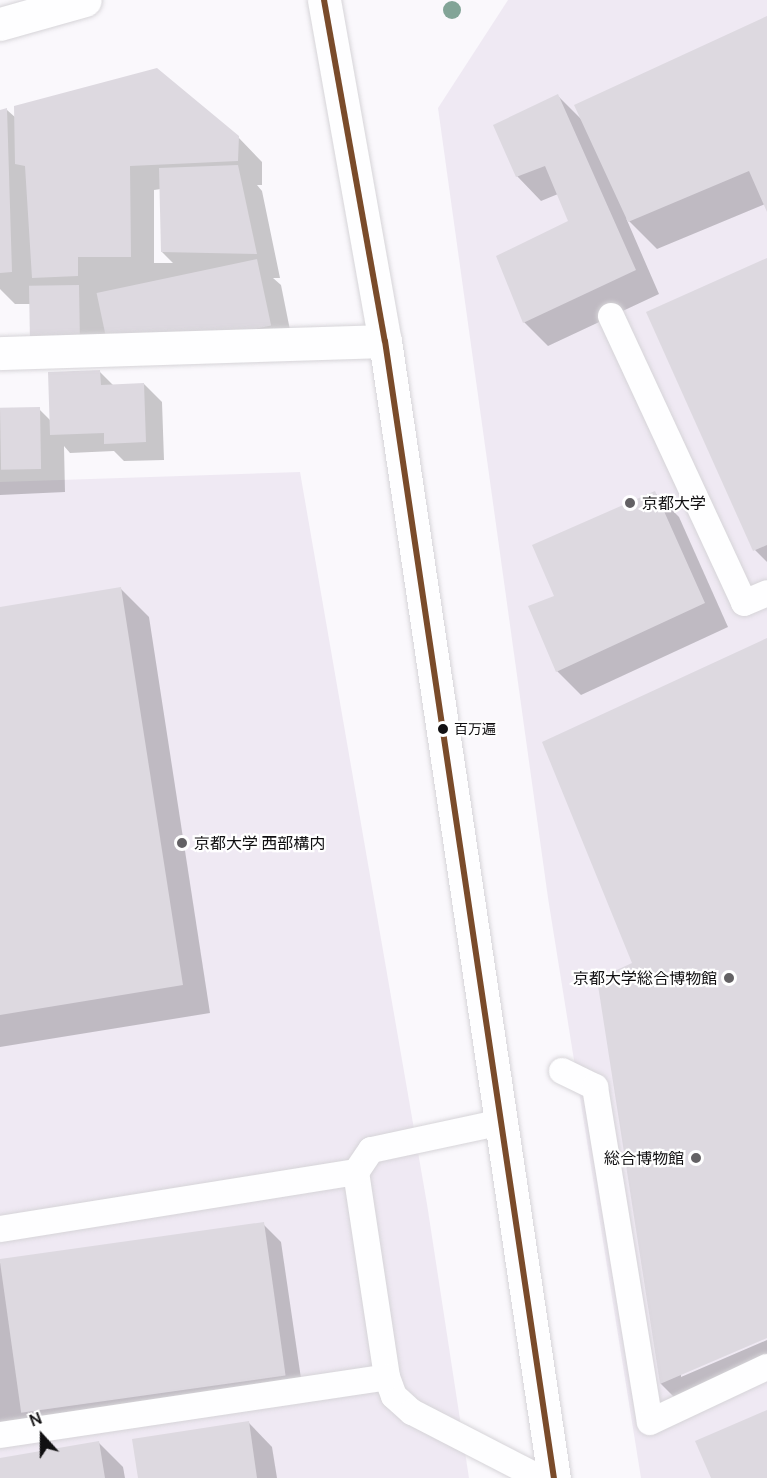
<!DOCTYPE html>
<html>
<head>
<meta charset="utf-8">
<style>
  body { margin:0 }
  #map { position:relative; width:767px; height:1478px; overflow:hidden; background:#faf8fc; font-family:Manrope,"Noto Sans JP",sans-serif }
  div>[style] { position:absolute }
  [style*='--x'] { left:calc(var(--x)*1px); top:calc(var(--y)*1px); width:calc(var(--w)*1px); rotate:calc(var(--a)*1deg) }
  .built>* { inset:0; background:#efe9f3 }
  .shadow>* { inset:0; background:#0003 }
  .building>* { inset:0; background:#ddd9e0; transform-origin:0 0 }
  .roads { filter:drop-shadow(0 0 2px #d6d4d8) drop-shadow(0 0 2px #d6d4d8) }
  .lane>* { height:26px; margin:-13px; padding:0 13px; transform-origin:13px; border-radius:13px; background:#fefeff }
  .street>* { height:33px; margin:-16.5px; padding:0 16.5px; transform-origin:16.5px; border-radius:16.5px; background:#fefeff }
  .secondary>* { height:33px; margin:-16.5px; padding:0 16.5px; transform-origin:16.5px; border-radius:16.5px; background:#fefeff }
  .primary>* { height:33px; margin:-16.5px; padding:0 16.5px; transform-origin:16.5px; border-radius:16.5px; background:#fefeff }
  .bus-1>* { height:6px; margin:-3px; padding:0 3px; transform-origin:3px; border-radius:3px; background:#7a4b2a }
  .trees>* { width:18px; height:18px; margin:-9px; border-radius:50%; background:#82a497 }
  .dots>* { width:16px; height:16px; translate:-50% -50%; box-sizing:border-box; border:3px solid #fff; border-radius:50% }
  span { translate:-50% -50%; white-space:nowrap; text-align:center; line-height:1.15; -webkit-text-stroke:4.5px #fff; paint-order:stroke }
  .bus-label { font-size:14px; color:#111012 }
  .left { translate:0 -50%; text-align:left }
  .poi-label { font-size:16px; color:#111012 }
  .right { translate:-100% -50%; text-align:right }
  .north { position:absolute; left:12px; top:1406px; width:60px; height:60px; -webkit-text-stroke:4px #fff; paint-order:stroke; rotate:339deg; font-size:16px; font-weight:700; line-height:24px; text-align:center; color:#111012 }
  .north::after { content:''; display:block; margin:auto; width:21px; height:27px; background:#111012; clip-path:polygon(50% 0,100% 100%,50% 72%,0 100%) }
</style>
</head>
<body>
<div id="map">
  <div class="built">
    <div style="clip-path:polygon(508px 0,767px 0,767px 1478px,641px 1478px,548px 898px,438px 108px)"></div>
    <div style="clip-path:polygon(300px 472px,427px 1204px,469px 1478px,0 1478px,0 482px)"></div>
  </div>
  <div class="shadow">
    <div style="clip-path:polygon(767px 18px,767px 208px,765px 204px,657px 249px,626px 218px,659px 294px,548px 346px,524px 322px,570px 222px,558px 194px,541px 201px,517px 176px,558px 96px,582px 120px)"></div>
    <div style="clip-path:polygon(evenodd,7px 110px,16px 118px,238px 137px,262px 162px,262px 185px,257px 185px,262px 191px,280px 278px,273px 278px,281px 285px,294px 350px,97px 353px,31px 304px,15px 304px,0 289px,0 111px,7px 110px,161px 189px,162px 252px,173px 263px,154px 263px,154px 190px,161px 189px)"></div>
    <div style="clip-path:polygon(767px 259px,767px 562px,755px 550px)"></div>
    <div style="clip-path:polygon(99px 371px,114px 386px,144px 384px,162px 402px,164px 460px,124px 461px,114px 451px,70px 453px,64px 446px,65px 492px,0 495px,0 410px,39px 409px,51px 421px)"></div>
    <div style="clip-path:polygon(655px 493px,679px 517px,728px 627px,581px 695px,557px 671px,556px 597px)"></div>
    <div style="clip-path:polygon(121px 589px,149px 617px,210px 1013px,0 1047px,0 608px)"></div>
    <div style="clip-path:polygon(767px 639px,767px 1337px,681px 1374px,681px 1377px,767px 1340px,767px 1378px,689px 1412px,661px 1384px,599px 980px,634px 963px)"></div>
    <div style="clip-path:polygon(263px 1224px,281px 1242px,303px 1392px,0 1437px,0 1263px)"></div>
    <div style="clip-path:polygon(248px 1422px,272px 1447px,277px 1478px,140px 1478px)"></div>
    <div style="clip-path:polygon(99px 1443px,123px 1467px,125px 1478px,0 1478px,0 1459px)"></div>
  </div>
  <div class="building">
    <div style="clip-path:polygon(767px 16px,767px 212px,749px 171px,628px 222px,574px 105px)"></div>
    <div style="clip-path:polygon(157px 68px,239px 136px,238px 161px,130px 166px,131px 257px,78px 257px,78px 276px,32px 278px,25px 166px,15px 164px,14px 106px)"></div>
    <div style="clip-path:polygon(558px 94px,636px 270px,523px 323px,496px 256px,568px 221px,545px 166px,516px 177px,493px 125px)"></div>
    <div style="clip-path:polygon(7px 108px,12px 272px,0 273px,0 110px)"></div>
    <div style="clip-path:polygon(238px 165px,257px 254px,161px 252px,159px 168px)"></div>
    <div style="clip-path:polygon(767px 258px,767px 545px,753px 551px,646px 312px)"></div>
    <div style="left:257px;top:259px;width:68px;height:164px;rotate:78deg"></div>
    <div style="left:79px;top:285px;width:51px;height:50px;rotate:89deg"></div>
    <div style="clip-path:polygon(100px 370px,101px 385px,144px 383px,146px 442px,104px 444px,104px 433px,50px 435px,48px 372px)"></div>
    <div style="left:40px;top:407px;width:62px;height:40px;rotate:89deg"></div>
    <div style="clip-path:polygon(655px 491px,705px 603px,556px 672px,528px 606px,554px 596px,532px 545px)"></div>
    <div style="clip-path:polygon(121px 587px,183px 985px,0 1015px,0 607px)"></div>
    <div style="clip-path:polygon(767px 638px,767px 1338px,660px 1384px,597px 979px,632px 963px,542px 742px)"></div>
    <div style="left:264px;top:1222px;width:155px;height:267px;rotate:82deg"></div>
    <div style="clip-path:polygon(767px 1410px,767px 1478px,711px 1478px,695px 1441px)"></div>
    <div style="clip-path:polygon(249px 1421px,257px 1478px,138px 1478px,132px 1439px)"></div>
    <div style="clip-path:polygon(99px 1441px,105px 1478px,0 1478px,0 1458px)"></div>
  </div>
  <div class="roads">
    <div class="lane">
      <div style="--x:611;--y:316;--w:316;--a:65.1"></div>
      <div style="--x:744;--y:603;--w:25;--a:-23"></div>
      <div style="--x:562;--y:1071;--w:37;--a:26"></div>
      <div style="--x:595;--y:1087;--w:339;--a:80.7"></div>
      <div style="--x:650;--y:1422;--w:129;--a:-25.2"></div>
      <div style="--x:502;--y:1122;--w:134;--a:167.9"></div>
      <div style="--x:371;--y:1150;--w:27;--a:124"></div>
      <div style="--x:356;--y:1172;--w:207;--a:81.4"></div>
      <div style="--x:387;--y:1377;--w:20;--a:70"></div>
      <div style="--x:394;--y:1396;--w:24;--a:42"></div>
      <div style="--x:412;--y:1412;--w:144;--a:27.3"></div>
      <div style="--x:0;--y:1229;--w:361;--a:-9.1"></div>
      <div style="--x:0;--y:1435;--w:391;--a:-8.5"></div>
    </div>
    <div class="street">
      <div style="--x:0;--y:353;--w:385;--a:-1.8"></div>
    </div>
    <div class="secondary">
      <div style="--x:0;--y:24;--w:88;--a:-15.8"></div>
    </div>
    <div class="primary">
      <div style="--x:324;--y:0;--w:346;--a:79.9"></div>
      <div style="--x:385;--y:341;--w:1149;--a:81.55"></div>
    </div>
  </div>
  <div class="bus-1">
    <div style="--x:324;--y:0;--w:346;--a:79.9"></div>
    <div style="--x:385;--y:341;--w:1149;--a:81.55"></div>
  </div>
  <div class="trees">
    <div style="left:452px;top:10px"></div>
  </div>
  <div class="dots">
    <div style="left:630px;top:503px;background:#636164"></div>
    <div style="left:443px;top:729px;background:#111012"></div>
    <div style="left:182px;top:843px;background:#636164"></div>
    <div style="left:729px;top:978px;background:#636164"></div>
    <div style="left:696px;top:1158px;background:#636164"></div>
  </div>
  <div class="bus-label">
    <span class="left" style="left:454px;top:729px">百万遍</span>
  </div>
  <div class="poi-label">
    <span class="left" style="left:642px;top:503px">京都大学</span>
    <span class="left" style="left:194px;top:843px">京都大学 西部構内</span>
    <span class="right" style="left:717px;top:978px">京都大学総合博物館</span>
    <span class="right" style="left:684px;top:1158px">総合博物館</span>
  </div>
  <div class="north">N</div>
</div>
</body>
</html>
